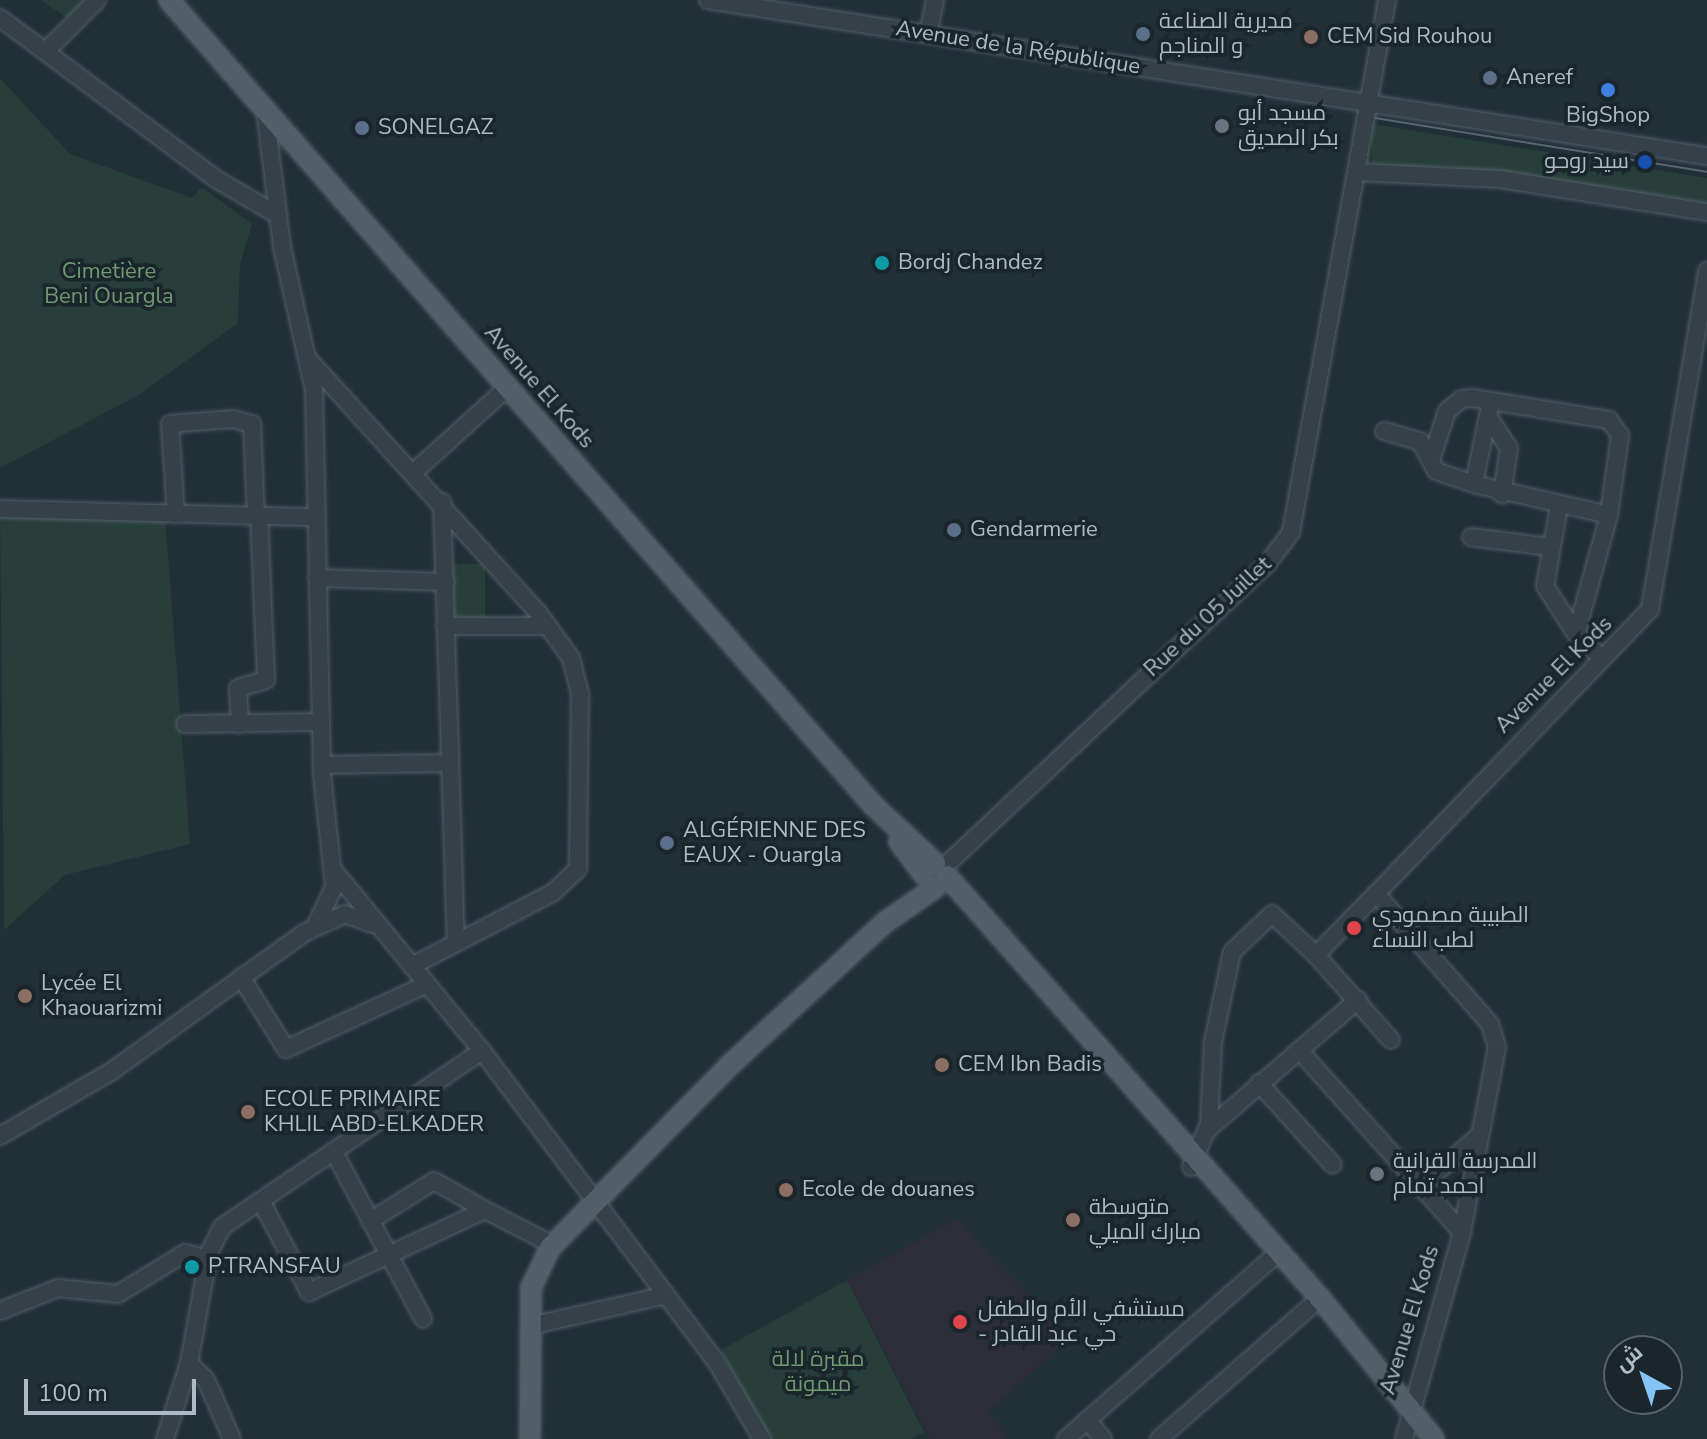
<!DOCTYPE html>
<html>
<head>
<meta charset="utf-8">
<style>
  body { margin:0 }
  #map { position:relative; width:1707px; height:1439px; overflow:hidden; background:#212f37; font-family:"Nunito Sans",Cairo,sans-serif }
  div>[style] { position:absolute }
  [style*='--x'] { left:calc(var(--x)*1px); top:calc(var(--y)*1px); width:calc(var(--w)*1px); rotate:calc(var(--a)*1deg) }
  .medical>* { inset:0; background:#2c2d39 }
  .green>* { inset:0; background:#273e3a; transform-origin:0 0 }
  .roads { filter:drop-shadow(0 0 2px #525e66) drop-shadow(0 0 2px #525e66) }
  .minor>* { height:16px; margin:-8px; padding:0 8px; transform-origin:8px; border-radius:8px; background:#354048 }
  .major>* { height:20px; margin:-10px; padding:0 10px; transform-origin:10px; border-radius:10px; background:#535f68 }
  .tram>* { height:2px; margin:-1px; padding:0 1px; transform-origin:1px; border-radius:1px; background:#57656f }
  .dots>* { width:22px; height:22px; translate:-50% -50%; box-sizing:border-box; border:4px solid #1a252c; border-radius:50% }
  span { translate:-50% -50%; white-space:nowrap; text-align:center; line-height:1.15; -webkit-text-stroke:7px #1a252c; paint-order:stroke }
  .poi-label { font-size:22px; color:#afbbc4 }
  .left { translate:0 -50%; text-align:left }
  .right { translate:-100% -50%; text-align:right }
  .street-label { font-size:22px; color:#afbbc4 }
  .park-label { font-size:22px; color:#709971 }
  .north { position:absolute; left:1603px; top:1335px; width:80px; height:80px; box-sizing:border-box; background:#1a252c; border:2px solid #566169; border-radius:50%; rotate:320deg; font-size:22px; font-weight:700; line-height:32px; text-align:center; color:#afbbc4 }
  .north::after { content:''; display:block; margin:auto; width:28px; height:36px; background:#85c3f4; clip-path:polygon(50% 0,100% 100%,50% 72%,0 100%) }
  .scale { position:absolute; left:24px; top:1379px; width:172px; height:36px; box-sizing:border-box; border:4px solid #afbbc4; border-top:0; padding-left:10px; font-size:24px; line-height:28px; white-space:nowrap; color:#afbbc4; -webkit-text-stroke:6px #1a252c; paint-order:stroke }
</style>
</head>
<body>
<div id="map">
  <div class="medical">
    <div style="clip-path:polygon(957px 1219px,1068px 1339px,988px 1412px,1008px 1439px,930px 1439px,847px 1280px)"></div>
  </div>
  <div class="green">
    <div style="clip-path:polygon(41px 0,87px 0,67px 18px)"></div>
    <div style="clip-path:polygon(0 78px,70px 154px,192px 198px,202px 187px,252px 224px,240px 264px,238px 323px,139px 395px,0 468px)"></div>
    <div style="clip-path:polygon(1372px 124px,1707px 178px,1707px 204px,1372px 166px)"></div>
    <div style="clip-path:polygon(0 513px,165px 515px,190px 844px,65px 875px,4px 930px)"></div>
    <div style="left:453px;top:564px;width:32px;height:60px"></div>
    <div style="clip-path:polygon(847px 1280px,924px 1432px,911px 1439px,770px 1439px,721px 1350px)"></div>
  </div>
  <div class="roads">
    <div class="minor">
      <div style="--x:708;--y:0;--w:1011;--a:8.88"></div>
      <div style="--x:0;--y:18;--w:269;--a:36.7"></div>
      <div style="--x:216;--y:179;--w:69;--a:30.3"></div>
      <div style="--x:928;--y:34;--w:35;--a:-78"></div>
      <div style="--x:47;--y:50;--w:71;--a:-45"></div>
      <div style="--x:265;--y:110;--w:138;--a:82.9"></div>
      <div style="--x:282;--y:247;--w:147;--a:77.4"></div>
      <div style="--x:314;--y:390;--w:384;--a:88.8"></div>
      <div style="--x:322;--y:774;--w:114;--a:83.9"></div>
      <div style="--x:334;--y:887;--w:44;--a:115.4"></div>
      <div style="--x:1356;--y:172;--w:144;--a:2.8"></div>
      <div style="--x:1500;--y:179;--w:210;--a:9.1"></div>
      <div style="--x:309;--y:360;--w:343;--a:47.8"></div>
      <div style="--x:539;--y:614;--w:54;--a:54"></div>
      <div style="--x:571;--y:658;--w:36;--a:76"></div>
      <div style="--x:580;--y:693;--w:176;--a:90.7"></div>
      <div style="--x:578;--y:869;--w:35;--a:137"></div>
      <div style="--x:552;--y:893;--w:158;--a:152.5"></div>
      <div style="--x:1488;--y:416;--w:38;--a:57"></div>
      <div style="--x:1509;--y:448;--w:47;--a:98.7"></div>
      <div style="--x:1384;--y:431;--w:37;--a:16"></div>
      <div style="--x:1420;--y:441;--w:34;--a:62"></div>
      <div style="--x:1436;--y:471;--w:40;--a:18.9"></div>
      <div style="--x:1431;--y:460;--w:52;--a:-71.9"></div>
      <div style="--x:1447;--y:411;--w:19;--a:-39"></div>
      <div style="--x:1462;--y:399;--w:10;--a:-6"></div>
      <div style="--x:1472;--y:398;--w:19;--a:9"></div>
      <div style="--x:1491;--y:401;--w:120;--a:9.1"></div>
      <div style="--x:1609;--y:420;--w:19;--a:54"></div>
      <div style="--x:1620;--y:435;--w:81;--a:97.8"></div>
      <div style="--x:1609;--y:515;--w:139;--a:-167.1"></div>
      <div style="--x:1474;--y:484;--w:85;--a:-78.4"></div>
      <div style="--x:414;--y:472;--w:127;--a:-42.1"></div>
      <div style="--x:442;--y:502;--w:441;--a:88.2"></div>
      <div style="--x:1559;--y:506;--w:81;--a:99.9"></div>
      <div style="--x:1545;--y:586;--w:57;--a:57.1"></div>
      <div style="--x:0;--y:509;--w:315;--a:1.5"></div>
      <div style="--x:176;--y:514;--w:90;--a:-93.8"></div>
      <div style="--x:170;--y:424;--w:63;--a:-4.5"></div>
      <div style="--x:233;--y:419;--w:20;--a:15"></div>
      <div style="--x:252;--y:424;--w:91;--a:87.5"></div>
      <div style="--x:1471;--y:537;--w:80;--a:7.2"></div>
      <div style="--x:317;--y:578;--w:129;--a:1.8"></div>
      <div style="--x:445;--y:626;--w:102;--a:0"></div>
      <div style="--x:1602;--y:658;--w:35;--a:-137"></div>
      <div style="--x:1576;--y:634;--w:123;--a:-74.5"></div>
      <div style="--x:185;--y:724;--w:136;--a:-0.8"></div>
      <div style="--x:240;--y:724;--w:36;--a:-93"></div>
      <div style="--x:238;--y:688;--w:29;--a:-16"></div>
      <div style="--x:266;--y:680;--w:165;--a:-92.4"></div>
      <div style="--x:322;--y:765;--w:127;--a:-0.9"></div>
      <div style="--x:944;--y:867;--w:444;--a:-43.2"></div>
      <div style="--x:1268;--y:563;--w:39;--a:-53"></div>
      <div style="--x:1291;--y:532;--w:541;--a:-79.77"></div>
      <div style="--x:335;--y:872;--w:232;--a:50.6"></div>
      <div style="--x:1316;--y:955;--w:113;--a:48.6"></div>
      <div style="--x:241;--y:977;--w:85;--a:58"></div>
      <div style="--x:286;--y:1049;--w:155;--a:-24.7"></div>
      <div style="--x:1299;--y:1050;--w:244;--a:48.2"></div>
      <div style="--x:1259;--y:1083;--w:110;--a:47.9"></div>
      <div style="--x:1206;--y:1131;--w:201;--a:-40.8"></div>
      <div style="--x:0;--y:1136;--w:129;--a:-30.1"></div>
      <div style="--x:112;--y:1071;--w:236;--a:-35.7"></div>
      <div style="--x:304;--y:933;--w:45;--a:-24.9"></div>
      <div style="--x:345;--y:914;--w:29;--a:20"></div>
      <div style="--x:334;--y:1152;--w:189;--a:61.9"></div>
      <div style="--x:1191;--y:1167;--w:47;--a:-67.3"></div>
      <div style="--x:1209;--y:1124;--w:82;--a:-87.2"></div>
      <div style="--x:1213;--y:1042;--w:92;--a:-78.1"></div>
      <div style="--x:1232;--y:952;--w:55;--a:-43.5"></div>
      <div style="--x:1272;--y:914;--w:60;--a:43"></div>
      <div style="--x:1316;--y:955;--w:86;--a:-45.5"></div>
      <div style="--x:1419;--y:1187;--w:80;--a:-40.4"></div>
      <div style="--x:261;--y:1201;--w:103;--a:62.2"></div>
      <div style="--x:309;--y:1292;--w:194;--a:-25"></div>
      <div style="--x:485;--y:1210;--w:76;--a:27.2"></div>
      <div style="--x:370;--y:1221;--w:75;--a:-32"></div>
      <div style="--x:434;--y:1181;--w:59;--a:29.6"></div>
      <div style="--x:0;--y:1311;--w:62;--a:-21.6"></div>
      <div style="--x:58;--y:1288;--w:60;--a:5.7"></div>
      <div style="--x:118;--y:1294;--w:79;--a:-31.5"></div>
      <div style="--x:185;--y:1253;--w:24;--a:15"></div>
      <div style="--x:530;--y:1326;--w:139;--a:-12.8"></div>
      <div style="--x:189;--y:1363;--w:24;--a:45"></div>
      <div style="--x:206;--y:1380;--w:64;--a:66.2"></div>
      <div style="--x:1087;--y:1420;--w:25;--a:50"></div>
      <div style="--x:165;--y:1439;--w:80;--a:-72.5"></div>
      <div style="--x:189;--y:1363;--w:112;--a:-79.7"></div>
      <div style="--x:209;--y:1253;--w:29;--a:-63"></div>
      <div style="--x:222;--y:1227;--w:314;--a:-34.1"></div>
      <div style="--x:482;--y:1051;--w:388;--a:53"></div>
      <div style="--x:716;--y:1361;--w:91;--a:59.5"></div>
      <div style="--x:1066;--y:1439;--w:283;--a:-41.3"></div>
      <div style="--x:1159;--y:1439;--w:203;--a:-41.2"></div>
      <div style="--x:1404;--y:1439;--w:215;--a:-74.3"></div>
      <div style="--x:1462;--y:1232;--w:188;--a:-79.3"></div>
      <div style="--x:1497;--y:1047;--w:24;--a:-107"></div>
      <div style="--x:1490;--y:1024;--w:173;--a:-131.2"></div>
      <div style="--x:1376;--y:894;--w:395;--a:-46.1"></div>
      <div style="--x:1650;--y:609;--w:343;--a:-80.4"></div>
    </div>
    <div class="major">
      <div style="--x:169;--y:0;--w:1069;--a:48.83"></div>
      <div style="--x:873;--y:805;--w:85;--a:43.1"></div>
      <div style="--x:899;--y:841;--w:41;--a:54"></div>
      <div style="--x:947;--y:876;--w:563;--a:48.53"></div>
      <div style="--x:1320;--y:1298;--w:181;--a:51"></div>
      <div style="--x:530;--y:1439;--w:151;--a:-89.6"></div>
      <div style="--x:531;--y:1288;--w:44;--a:-64.6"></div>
      <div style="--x:550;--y:1248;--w:260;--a:-45.5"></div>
      <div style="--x:732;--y:1063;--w:207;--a:-42.6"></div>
      <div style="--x:884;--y:923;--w:63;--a:-34.7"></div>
    </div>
  </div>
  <div class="tram">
    <div style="--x:1375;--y:118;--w:336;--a:9.2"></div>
  </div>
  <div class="dots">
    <div style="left:1143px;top:34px;background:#5c6f8a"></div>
    <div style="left:1311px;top:37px;background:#8d6e63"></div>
    <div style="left:1490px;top:78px;background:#5c6f8a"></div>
    <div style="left:1608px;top:90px;background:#3f7fe0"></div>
    <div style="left:1222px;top:126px;background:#6b7280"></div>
    <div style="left:362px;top:128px;background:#5c6f8a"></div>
    <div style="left:1645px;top:162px;background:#1a4fb4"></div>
    <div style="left:882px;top:263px;background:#0f9aa8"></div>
    <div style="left:954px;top:530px;background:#5c6f8a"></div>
    <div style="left:667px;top:843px;background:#5c6f8a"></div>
    <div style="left:1354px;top:928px;background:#e0444e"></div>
    <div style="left:25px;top:996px;background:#8d6e63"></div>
    <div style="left:942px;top:1065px;background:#8d6e63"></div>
    <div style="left:248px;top:1112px;background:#8d6e63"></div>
    <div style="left:1377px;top:1174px;background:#6b7280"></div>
    <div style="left:786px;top:1190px;background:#8d6e63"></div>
    <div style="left:1073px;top:1220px;background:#8d6e63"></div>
    <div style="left:192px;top:1267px;background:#0f9aa8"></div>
    <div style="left:960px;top:1322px;background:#e0444e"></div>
  </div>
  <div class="poi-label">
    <span class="left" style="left:1159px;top:34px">مديرية الصناعة<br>و المناجم</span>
    <span class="left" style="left:1327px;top:37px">CEM Sid Rouhou</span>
    <span class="left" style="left:1506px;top:78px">Aneref</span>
    <span class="left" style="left:1238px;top:126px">مسجد أبو<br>بكر الصديق</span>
    <span style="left:1608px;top:116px">BigShop</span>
    <span class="left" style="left:378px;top:128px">SONELGAZ</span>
    <span class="right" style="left:1629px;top:162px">سيد روحو</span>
    <span class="left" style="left:898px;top:263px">Bordj Chandez</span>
    <span class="left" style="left:970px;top:530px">Gendarmerie</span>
    <span class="left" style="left:683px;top:843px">ALGÉRIENNE DES<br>EAUX - Ouargla</span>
    <span class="left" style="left:1372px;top:928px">الطبيبة مصمودي<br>لطب النساء</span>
    <span class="left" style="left:41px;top:996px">Lycée El<br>Khaouarizmi</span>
    <span class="left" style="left:958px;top:1065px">CEM Ibn Badis</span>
    <span class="left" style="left:264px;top:1112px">ECOLE PRIMAIRE<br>KHLIL ABD-ELKADER</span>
    <span class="left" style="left:1393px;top:1174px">المدرسة القرانية<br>احمد تمام</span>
    <span class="left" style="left:802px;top:1190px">Ecole de douanes</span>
    <span class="left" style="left:1089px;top:1220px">متوسطة<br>مبارك الميلي</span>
    <span class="left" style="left:208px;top:1267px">P.TRANSFAU</span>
    <span class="left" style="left:978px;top:1322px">مستشفي الأم والطفل<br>- حي عبد القادر</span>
  </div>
  <div class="street-label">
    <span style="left:1018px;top:48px;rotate:9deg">Avenue de la République</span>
    <span style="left:539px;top:387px;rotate:49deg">Avenue El Kods</span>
    <span style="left:1208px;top:617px;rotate:-43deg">Rue du 05 Juillet</span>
    <span style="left:1554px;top:675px;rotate:-45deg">Avenue El Kods</span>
    <span style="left:1410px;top:1320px;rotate:-73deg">Avenue El Kods</span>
  </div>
  <div class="park-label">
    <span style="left:109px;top:284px">Cimetière<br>Beni Ouargla</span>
    <span style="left:818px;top:1372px">مقبرة لالة<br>ميمونة</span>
  </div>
  <div class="north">ش</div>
  <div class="scale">100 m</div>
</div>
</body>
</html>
